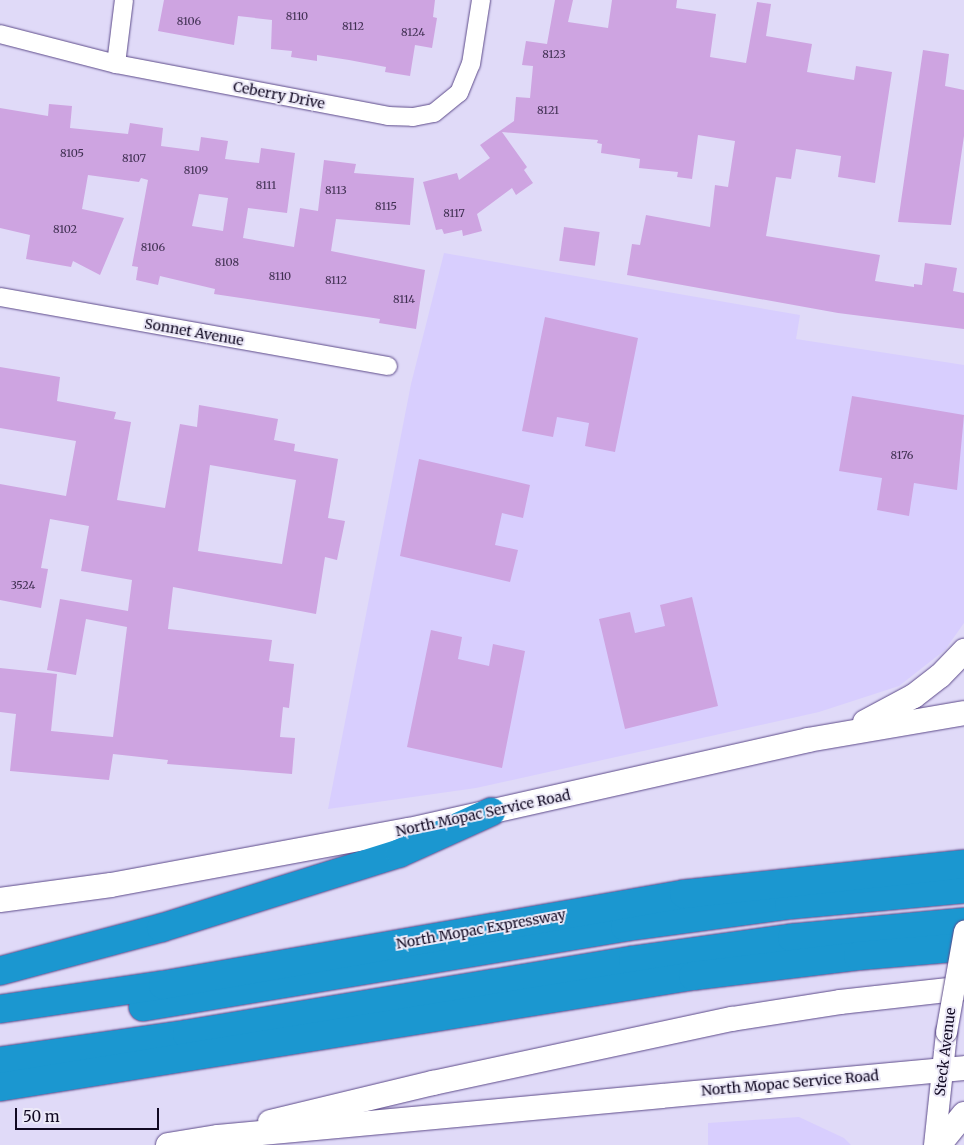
<!DOCTYPE html>
<html>
<head>
<meta charset="utf-8">
<style>
  body { margin:0 }
  #map { position:relative; width:964px; height:1145px; overflow:hidden; background:#e0daf8; font-family:Merriweather,serif }
  div>[style] { position:absolute }
  [style*='--x'] { left:calc(var(--x)*1px); top:calc(var(--y)*1px); width:calc(var(--w)*1px); rotate:calc(var(--a)*1deg) }
  .built>* { inset:0; background:#d8cefe }
  .building>* { inset:0; background:#cea4e1; transform-origin:0 0 }
  .roads { filter:drop-shadow(0 0 1px #5d4b8a) drop-shadow(0 0 1px #5d4b8a) }
  .minor>* { height:18px; margin:-9px; padding:0 9px; transform-origin:9px; border-radius:9px; background:#fff }
  .tertiary>* { height:21px; margin:-10.5px; padding:0 10.5px; transform-origin:10.5px; border-radius:10.5px; background:#fff }
  .secondary>* { height:24px; margin:-12px; padding:0 12px; transform-origin:12px; border-radius:12px; background:#fff }
  .motorway>* { height:28px; margin:-14px; padding:0 14px; transform-origin:14px; border-radius:14px; background:#1b97d0 }
  .bridges { filter:drop-shadow(0 0 1px #5d4b8a) drop-shadow(0 0 1px #5d4b8a) }
  .tertiary-bridge>* { height:21px; margin:-10.5px; padding:0 10.5px; transform-origin:10.5px; border-radius:10.5px; background:#fff }
  span { translate:-50% -50%; white-space:nowrap; text-align:center; line-height:1.15; -webkit-text-stroke:4px #ece9f8; paint-order:stroke }
  .number-label { font-size:11px; color:#403052 }
  .number-label span { -webkit-text-stroke-width:0 }
  .street-label { font-size:14px; color:#110922 }
  .scale { position:absolute; left:15px; top:1108px; width:144px; height:22px; box-sizing:border-box; border:2px solid #110922; border-top:0; padding-left:6px; font-size:15px; line-height:18px; white-space:nowrap; color:#110922; -webkit-text-stroke:4px #ece9f8; paint-order:stroke }
</style>
</head>
<body>
<div id="map">
  <div class="built">
    <div style="clip-path:polygon(444px 253px,800px 315px,796px 339px,964px 365px,964px 623px,945px 650px,899px 686px,819px 712px,476px 788px,328px 809px,411px 384px)"></div>
    <div style="clip-path:polygon(799px 1117px,844px 1138px,851px 1145px,708px 1145px,708px 1123px)"></div>
  </div>
  <div class="building">
    <div style="clip-path:polygon(164px 0,435px 0,433px 17px,437px 18px,432px 48px,415px 45px,410px 76px,385px 72px,386px 67px,349px 60px,317px 55px,317px 61px,291px 57px,292px 51px,271px 49px,272px 20px,238px 16px,234px 45px,158px 31px)"></div>
    <div style="clip-path:polygon(555px 0,573px 0,568px 22px,608px 28px,612px 0,677px 0,676px 8px,716px 14px,710px 57px,746px 63px,757px 2px,771px 4px,766px 36px,812px 44px,807px 72px,854px 80px,856px 66px,892px 72px,875px 183px,838px 177px,841px 156px,796px 149px,791px 179px,776px 177px,766px 236px,880px 255px,875px 281px,914px 287px,914px 284px,922px 285px,925px 263px,957px 268px,953px 291px,964px 293px,964px 329px,838px 313px,627px 275px,632px 244px,640px 245px,646px 215px,710px 227px,715px 185px,728px 187px,735px 141px,698px 135px,692px 179px,677px 177px,678px 172px,639px 168px,640px 159px,601px 153px,602px 144px,597px 143px,598px 140px,502px 132px,527px 167px,524px 170px,533px 183px,516px 195px,512px 188px,477px 214px,482px 231px,463px 236px,462px 230px,444px 234px,442px 229px,436px 230px,423px 182px,457px 173px,459px 180px,490px 158px,480px 145px,514px 121px,516px 97px,530px 98px,533px 66px,522px 65px,526px 41px,547px 44px)"></div>
    <div style="clip-path:polygon(923px 50px,949px 54px,945px 86px,964px 90px,964px 136px,951px 225px,898px 222px)"></div>
    <div style="clip-path:polygon(evenodd,49px 104px,72px 106px,70px 128px,128px 134px,130px 123px,163px 128px,161px 146px,199px 151px,201px 137px,228px 141px,225px 159px,259px 163px,261px 148px,295px 153px,287px 213px,248px 208px,243px 238px,294px 247px,300px 208px,318px 211px,324px 160px,356px 164px,354px 173px,414px 178px,410px 225px,336px 219px,331px 251px,425px 270px,416px 329px,379px 323px,380px 319px,214px 294px,215px 289px,160px 276px,158px 285px,136px 280px,138px 267px,132px 266px,148px 180px,141px 178px,139px 182px,88px 175px,82px 209px,124px 218px,100px 275px,73px 261px,71px 267px,26px 259px,30px 235px,0 228px,0 108px,48px 116px,49px 104px,199px 194px,228px 198px,223px 231px,192px 226px,199px 194px)"></div>
    <div style="left:564px;top:227px;width:36px;height:34px;rotate:8deg"></div>
    <div style="clip-path:polygon(545px 317px,638px 338px,615px 452px,585px 446px,589px 423px,557px 417px,553px 437px,522px 431px)"></div>
    <div style="clip-path:polygon(evenodd,0 367px,60px 377px,57px 401px,116px 412px,114px 419px,131px 422px,117px 500px,165px 508px,180px 424px,197px 427px,199px 405px,278px 419px,274px 440px,295px 444px,294px 451px,338px 459px,328px 518px,345px 521px,337px 560px,325px 557px,316px 614px,173px 587px,168px 629px,272px 640px,269px 661px,294px 664px,289px 708px,283px 707px,280px 737px,295px 738px,292px 774px,167px 764px,168px 760px,113px 754px,109px 780px,10px 771px,16px 714px,0 712px,0 668px,57px 674px,51px 731px,113px 737px,127px 627px,86px 619px,76px 675px,47px 670px,60px 599px,128px 611px,132px 580px,81px 571px,89px 526px,50px 519px,41px 568px,48px 569px,41px 608px,0 600px,0 484px,66px 496px,76px 441px,0 428px,0 367px,210px 465px,296px 480px,282px 564px,198px 551px,210px 465px)"></div>
    <div style="clip-path:polygon(852px 396px,964px 415px,957px 490px,914px 483px,909px 516px,877px 510px,882px 478px,839px 471px)"></div>
    <div style="clip-path:polygon(419px 459px,530px 485px,523px 518px,502px 513px,495px 545px,518px 550px,510px 582px,400px 556px)"></div>
    <div style="clip-path:polygon(692px 597px,718px 706px,625px 729px,599px 619px,630px 612px,635px 633px,665px 626px,660px 605px)"></div>
    <div style="clip-path:polygon(431px 630px,462px 637px,458px 659px,489px 666px,493px 644px,525px 651px,502px 768px,407px 747px)"></div>
  </div>
  <div class="roads">
    <div class="minor">
      <div style="--x:0;--y:34;--w:120;--a:14.5"></div>
      <div style="--x:116;--y:64;--w:277;--a:10.8"></div>
      <div style="--x:388;--y:116;--w:25;--a:2"></div>
      <div style="--x:413;--y:117;--w:21;--a:-11"></div>
      <div style="--x:434;--y:113;--w:32;--a:-39"></div>
      <div style="--x:459;--y:93;--w:31;--a:-68"></div>
      <div style="--x:471;--y:64;--w:65;--a:-81.1"></div>
      <div style="--x:116;--y:64;--w:64;--a:-82.9"></div>
      <div style="--x:0;--y:297;--w:394;--a:10.1"></div>
    </div>
    <div class="tertiary">
      <div style="--x:934;--y:1145;--w:114;--a:-83.9"></div>
    </div>
    <div class="secondary">
      <div style="--x:865;--y:722;--w:55;--a:-28"></div>
      <div style="--x:914;--y:696;--w:33;--a:-38"></div>
      <div style="--x:940;--y:676;--w:35;--a:-46"></div>
      <div style="--x:0;--y:900;--w:112;--a:-7.7"></div>
      <div style="--x:111;--y:885;--w:303;--a:-10.5"></div>
      <div style="--x:409;--y:830;--w:409;--a:-12.7"></div>
      <div style="--x:808;--y:740;--w:158;--a:-9.8"></div>
      <div style="--x:270;--y:1122;--w:168;--a:-13.5"></div>
      <div style="--x:433;--y:1083;--w:306;--a:-12.1"></div>
      <div style="--x:732;--y:1019;--w:109;--a:-8.9"></div>
      <div style="--x:840;--y:1002;--w:125;--a:-6.4"></div>
      <div style="--x:168;--y:1145;--w:51;--a:-9.1"></div>
      <div style="--x:218;--y:1137;--w:749;--a:-5.28"></div>
      <div style="--x:939;--y:1145;--w:40;--a:-51"></div>
    </div>
    <div class="motorway">
      <div style="--x:0;--y:971;--w:167;--a:-15"></div>
      <div style="--x:161;--y:928;--w:250;--a:-17.4"></div>
      <div style="--x:400;--y:853;--w:100;--a:-24.3"></div>
      <div style="--x:143;--y:1007;--w:489;--a:-9.4"></div>
      <div style="--x:625;--y:927;--w:165;--a:-7.6"></div>
      <div style="--x:789;--y:905;--w:176;--a:-5.2"></div>
      <div style="--x:0;--y:1009;--w:165;--a:-8.4"></div>
      <div style="--x:163;--y:985;--w:529;--a:-9.91"></div>
      <div style="--x:684;--y:894;--w:282;--a:-6.1"></div>
      <div style="--x:0;--y:1061;--w:189;--a:-8.2"></div>
      <div style="--x:187;--y:1034;--w:452;--a:-9.4"></div>
      <div style="--x:633;--y:960;--w:161;--a:-7.9"></div>
      <div style="--x:792;--y:938;--w:173;--a:-5.3"></div>
      <div style="--x:0;--y:1087;--w:702;--a:-9.1"></div>
      <div style="--x:693;--y:976;--w:166;--a:-6.9"></div>
      <div style="--x:858;--y:956;--w:106;--a:-4.9"></div>
    </div>
  </div>
  <div class="bridges">
    <div class="tertiary-bridge">
      <div style="--x:946;--y:1032;--w:103;--a:-79.9"></div>
    </div>
  </div>
  <div class="number-label">
    <span style="left:297px;top:16px">8110</span>
    <span style="left:189px;top:21px">8106</span>
    <span style="left:353px;top:26px">8112</span>
    <span style="left:413px;top:32px">8124</span>
    <span style="left:554px;top:54px">8123</span>
    <span style="left:548px;top:110px">8121</span>
    <span style="left:72px;top:153px">8105</span>
    <span style="left:134px;top:158px">8107</span>
    <span style="left:196px;top:170px">8109</span>
    <span style="left:266px;top:185px">8111</span>
    <span style="left:336px;top:190px">8113</span>
    <span style="left:386px;top:206px">8115</span>
    <span style="left:454px;top:213px">8117</span>
    <span style="left:65px;top:229px">8102</span>
    <span style="left:153px;top:247px">8106</span>
    <span style="left:227px;top:262px">8108</span>
    <span style="left:280px;top:276px">8110</span>
    <span style="left:336px;top:280px">8112</span>
    <span style="left:404px;top:299px">8114</span>
    <span style="left:902px;top:455px">8176</span>
    <span style="left:23px;top:585px">3524</span>
  </div>
  <div class="street-label">
    <span style="left:279px;top:95px;rotate:11deg">Ceberry Drive</span>
    <span style="left:194px;top:332px;rotate:10deg">Sonnet Avenue</span>
    <span style="left:483px;top:813px;rotate:-12deg">North Mopac Service Road</span>
    <span style="left:481px;top:929px;rotate:-10deg">North Mopac Expressway</span>
    <span style="left:945px;top:1052px;rotate:-83deg">Steck Avenue</span>
    <span style="left:790px;top:1083px;rotate:-5deg">North Mopac Service Road</span>
  </div>
  <div class="scale">50 m</div>
</div>
</body>
</html>
